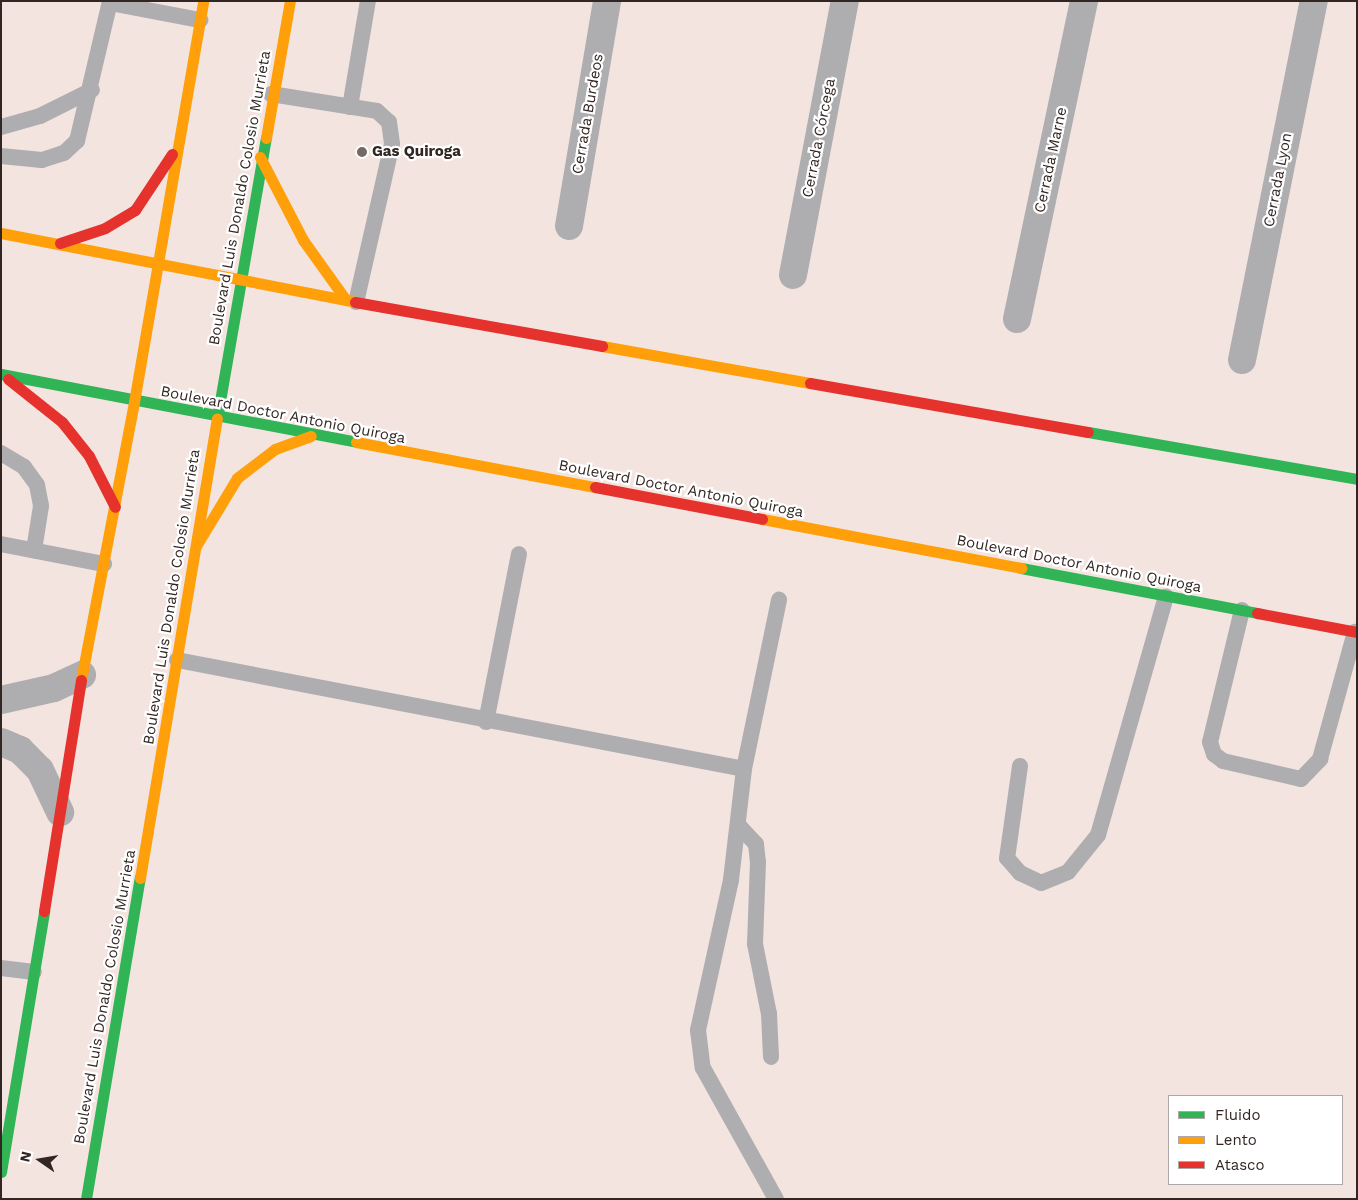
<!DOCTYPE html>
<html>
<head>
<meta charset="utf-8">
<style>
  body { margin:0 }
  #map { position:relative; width:1358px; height:1200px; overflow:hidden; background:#f3e4df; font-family:"Work Sans",sans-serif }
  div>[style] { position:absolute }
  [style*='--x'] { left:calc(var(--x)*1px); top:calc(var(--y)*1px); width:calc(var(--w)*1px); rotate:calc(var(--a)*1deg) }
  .lane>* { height:16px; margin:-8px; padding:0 8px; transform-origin:8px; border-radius:8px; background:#aeaeb1 }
  .street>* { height:28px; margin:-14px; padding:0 14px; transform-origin:14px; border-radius:14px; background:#aeaeb1 }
  .fast>* { height:11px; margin:-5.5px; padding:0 5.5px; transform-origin:5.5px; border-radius:5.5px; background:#30b455 }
  .slow>* { height:11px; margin:-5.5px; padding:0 5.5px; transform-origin:5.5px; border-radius:5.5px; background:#ff9f0a }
  .jam>* { height:11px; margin:-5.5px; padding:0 5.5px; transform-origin:5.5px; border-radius:5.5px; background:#e5322d }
  .dots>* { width:14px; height:14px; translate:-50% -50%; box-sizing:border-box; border:2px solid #fff; border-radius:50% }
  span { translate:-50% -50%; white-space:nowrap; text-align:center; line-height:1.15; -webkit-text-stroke:4.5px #fff; paint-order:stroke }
  .street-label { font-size:15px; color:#322622 }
  .poi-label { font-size:15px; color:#322622; font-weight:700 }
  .left { translate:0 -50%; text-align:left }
  .frame { position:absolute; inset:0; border:2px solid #322622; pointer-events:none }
  .legend { position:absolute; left:1168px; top:1095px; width:175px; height:90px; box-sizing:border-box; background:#fff; border:1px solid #ada8a7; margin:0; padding:6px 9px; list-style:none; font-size:15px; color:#322622 }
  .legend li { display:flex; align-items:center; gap:10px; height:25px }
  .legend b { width:25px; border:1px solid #ada8a7 }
  .north { position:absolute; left:15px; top:1135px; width:50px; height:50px; -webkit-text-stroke:4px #fff; paint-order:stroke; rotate:283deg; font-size:14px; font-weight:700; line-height:20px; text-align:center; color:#322622 }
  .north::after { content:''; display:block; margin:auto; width:18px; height:22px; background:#322622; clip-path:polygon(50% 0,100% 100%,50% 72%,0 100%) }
</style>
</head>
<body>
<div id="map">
  <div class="lane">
    <div style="--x:110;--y:3;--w:92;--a:10.7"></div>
    <div style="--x:271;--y:94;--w:107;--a:9.1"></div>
    <div style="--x:377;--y:111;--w:16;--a:43"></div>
    <div style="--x:389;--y:122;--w:22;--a:82"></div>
    <div style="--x:392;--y:144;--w:162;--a:102.8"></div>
    <div style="--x:350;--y:107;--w:108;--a:-80.4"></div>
    <div style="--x:1;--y:127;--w:41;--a:-15.8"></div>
    <div style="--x:40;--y:116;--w:58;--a:-26.6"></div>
    <div style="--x:1;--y:156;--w:41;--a:5.6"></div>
    <div style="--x:42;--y:160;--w:23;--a:-18"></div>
    <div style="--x:64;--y:153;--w:18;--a:-43"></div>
    <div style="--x:77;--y:141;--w:144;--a:-76.7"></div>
    <div style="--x:1;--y:453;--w:27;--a:31"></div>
    <div style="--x:24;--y:467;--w:22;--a:54"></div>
    <div style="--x:37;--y:485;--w:21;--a:79"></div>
    <div style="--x:41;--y:506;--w:45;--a:99"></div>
    <div style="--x:1;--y:544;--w:105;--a:11"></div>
    <div style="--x:1242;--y:610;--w:136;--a:103.6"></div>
    <div style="--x:1210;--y:742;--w:13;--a:72"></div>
    <div style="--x:1214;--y:754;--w:11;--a:38"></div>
    <div style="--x:1223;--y:761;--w:80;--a:13"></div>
    <div style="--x:1301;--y:779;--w:28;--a:-46"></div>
    <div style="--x:1320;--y:759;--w:132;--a:-74.6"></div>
    <div style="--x:177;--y:660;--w:577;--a:10.88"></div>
    <div style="--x:744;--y:769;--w:112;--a:96.7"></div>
    <div style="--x:731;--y:880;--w:154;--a:102.4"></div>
    <div style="--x:698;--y:1030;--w:38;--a:83"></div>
    <div style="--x:703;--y:1068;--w:150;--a:60.9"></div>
    <div style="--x:486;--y:722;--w:171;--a:-78.9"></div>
    <div style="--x:1020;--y:766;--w:93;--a:98"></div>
    <div style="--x:1007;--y:858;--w:20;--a:49"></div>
    <div style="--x:1020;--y:873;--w:23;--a:25"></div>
    <div style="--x:1041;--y:883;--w:29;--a:-22"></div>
    <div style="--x:1068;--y:872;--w:48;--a:-51"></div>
    <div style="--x:1098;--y:835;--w:248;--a:-74.1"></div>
    <div style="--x:744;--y:769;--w:173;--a:-78.3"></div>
    <div style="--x:740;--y:827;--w:23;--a:47"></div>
    <div style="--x:756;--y:844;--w:18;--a:84"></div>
    <div style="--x:758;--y:862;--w:82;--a:92.1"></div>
    <div style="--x:755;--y:944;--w:71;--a:78.7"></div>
    <div style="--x:769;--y:1014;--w:43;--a:87.3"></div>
    <div style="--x:1;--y:968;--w:33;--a:7"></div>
  </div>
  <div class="street">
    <div style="--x:569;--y:226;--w:228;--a:-80.4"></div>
    <div style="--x:793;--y:275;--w:279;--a:-79.3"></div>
    <div style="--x:1017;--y:319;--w:325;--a:-78.1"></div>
    <div style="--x:1242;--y:360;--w:366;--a:-78.7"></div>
    <div style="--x:1;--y:700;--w:54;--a:-12.8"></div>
    <div style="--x:54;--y:688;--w:31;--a:-25"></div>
    <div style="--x:1;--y:742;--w:21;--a:23"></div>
    <div style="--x:20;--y:750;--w:28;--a:45"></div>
    <div style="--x:40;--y:770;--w:47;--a:64.5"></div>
  </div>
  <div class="fast">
    <div style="--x:1;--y:374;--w:361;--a:10.8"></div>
    <div style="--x:217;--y:418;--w:284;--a:-80.1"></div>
    <div style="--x:1088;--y:432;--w:273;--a:9.9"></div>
    <div style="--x:1021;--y:568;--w:240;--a:10.8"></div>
    <div style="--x:1;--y:1172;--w:265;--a:-80.6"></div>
    <div style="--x:86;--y:1199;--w:326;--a:-80.5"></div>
  </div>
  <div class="slow">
    <div style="--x:266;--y:138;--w:139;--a:-80.1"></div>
    <div style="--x:260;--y:157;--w:93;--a:62.6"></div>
    <div style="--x:303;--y:240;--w:74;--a:54.4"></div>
    <div style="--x:1;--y:233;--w:361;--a:11"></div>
    <div style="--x:602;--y:346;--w:211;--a:10.1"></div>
    <div style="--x:134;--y:402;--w:407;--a:-80.2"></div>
    <div style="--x:356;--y:442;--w:243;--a:10.7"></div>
    <div style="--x:762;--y:519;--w:264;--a:10.7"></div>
    <div style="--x:196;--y:546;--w:79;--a:-58.9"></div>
    <div style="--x:237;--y:478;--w:48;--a:-37.3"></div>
    <div style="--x:275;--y:449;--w:38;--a:-20"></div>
    <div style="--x:81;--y:680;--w:283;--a:-79.2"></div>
    <div style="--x:140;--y:878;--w:466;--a:-80.5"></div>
  </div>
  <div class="jam">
    <div style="--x:60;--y:243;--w:47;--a:-18.4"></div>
    <div style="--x:105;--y:228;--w:35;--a:-31"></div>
    <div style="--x:135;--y:210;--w:67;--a:-56.5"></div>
    <div style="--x:355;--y:302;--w:251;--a:10.1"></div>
    <div style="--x:8;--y:379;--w:69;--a:38.5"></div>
    <div style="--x:62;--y:422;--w:43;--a:51.5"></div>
    <div style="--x:89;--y:456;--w:57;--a:63"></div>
    <div style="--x:810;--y:383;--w:282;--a:10"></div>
    <div style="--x:595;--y:487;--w:170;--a:10.8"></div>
    <div style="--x:1257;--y:613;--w:102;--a:10.8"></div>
    <div style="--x:44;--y:911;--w:234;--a:-80.9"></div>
  </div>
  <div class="dots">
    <div style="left:362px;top:152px;background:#766864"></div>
  </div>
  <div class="street-label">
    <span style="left:588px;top:114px;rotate:-80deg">Cerrada Burdeos</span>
    <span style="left:819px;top:138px;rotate:-79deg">Cerrada Córcega</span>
    <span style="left:1051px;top:160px;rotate:-78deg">Cerrada Marne</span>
    <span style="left:1278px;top:180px;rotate:-79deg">Cerrada Lyon</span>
    <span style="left:240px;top:198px;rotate:-80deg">Boulevard Luis Donaldo Colosio Murrieta</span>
    <span style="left:283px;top:415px;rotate:11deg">Boulevard Doctor Antonio Quiroga</span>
    <span style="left:681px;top:489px;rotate:11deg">Boulevard Doctor Antonio Quiroga</span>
    <span style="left:1079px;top:564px;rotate:11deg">Boulevard Doctor Antonio Quiroga</span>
    <span style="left:172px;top:597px;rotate:-81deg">Boulevard Luis Donaldo Colosio Murrieta</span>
    <span style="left:105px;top:997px;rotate:-80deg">Boulevard Luis Donaldo Colosio Murrieta</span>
  </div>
  <div class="poi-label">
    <span class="left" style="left:372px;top:152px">Gas Quiroga</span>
  </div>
  <div class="frame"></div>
  <ul class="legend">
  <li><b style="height:6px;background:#30b455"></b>Fluido</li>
  <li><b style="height:6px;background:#ff9f0a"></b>Lento</li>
  <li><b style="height:6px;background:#e5322d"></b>Atasco</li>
  </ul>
  <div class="north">N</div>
</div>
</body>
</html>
